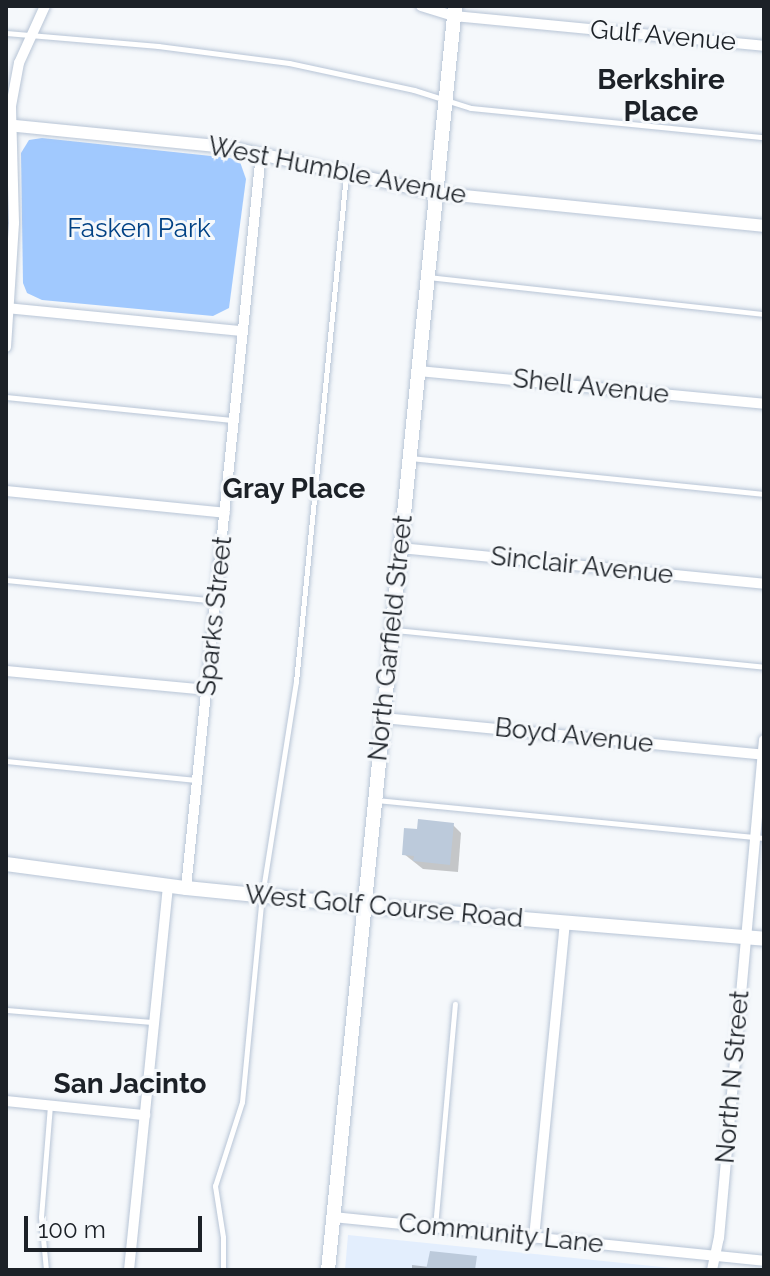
<!DOCTYPE html>
<html>
<head>
<meta charset="utf-8">
<style>
  body { margin:0 }
  #map { position:relative; width:770px; height:1276px; overflow:hidden; background:#f5f8fb; font-family:Raleway,sans-serif }
  div>[style] { position:absolute }
  [style*='--x'] { left:calc(var(--x)*1px); top:calc(var(--y)*1px); width:calc(var(--w)*1px); rotate:calc(var(--a)*1deg) }
  .built>* { inset:0; background:#e3eefd }
  .green>* { inset:0; background:#a1c9fe }
  .shadow>* { inset:0; background:#0003 }
  .building>* { inset:0; background:#bccadb }
  .roads { filter:drop-shadow(0 0 2px #b8c5d6) drop-shadow(0 0 2px #b8c5d6) }
  .service>* { height:5px; margin:-2.5px; padding:0 2.5px; transform-origin:2.5px; border-radius:2.5px; background:#fff }
  .minor>* { height:10px; margin:-5px; padding:0 5px; transform-origin:5px; border-radius:5px; background:#fff }
  .tertiary>* { height:12px; margin:-6px; padding:0 6px; transform-origin:6px; border-radius:6px; background:#fff }
  .secondary>* { height:14px; margin:-7px; padding:0 7px; transform-origin:7px; border-radius:7px; background:#fff }
  span { translate:-50% -50%; white-space:nowrap; text-align:center; line-height:1.15; -webkit-text-stroke:6px #f5f8fb; paint-order:stroke }
  .street-label { font-size:26px; color:#1c2127 }
  .park-label { font-size:26px; color:#004184 }
  .neighbourhood-label { font-size:28px; color:#1c2127; font-weight:700 }
  .frame { position:absolute; inset:0; border:8px solid #1c2127; pointer-events:none }
  .scale { position:absolute; left:24px; top:1216px; width:178px; height:36px; box-sizing:border-box; border:4px solid #1c2127; border-top:0; padding-left:10px; font-size:24px; line-height:28px; white-space:nowrap; color:#1c2127; -webkit-text-stroke:6px #f5f8fb; paint-order:stroke }
</style>
</head>
<body>
<div id="map">
  <div class="built">
    <div style="clip-path:polygon(348px 1235px,691px 1270px,345px 1270px)"></div>
  </div>
  <div class="green">
    <div style="clip-path:polygon(42px 138px,230px 158px,240px 162px,246px 179px,229px 308px,213px 316px,42px 300px,27px 293px,23px 283px,21px 153px,29px 140px)"></div>
  </div>
  <div class="shadow">
    <div style="clip-path:polygon(453px 825px,461px 833px,458px 872px,423px 869px,404px 854px,419px 831px)"></div>
    <div style="clip-path:polygon(476px 1258px,473px 1270px,412px 1270px,412px 1265px,429px 1267px)"></div>
  </div>
  <div class="building">
    <div style="clip-path:polygon(418px 819px,454px 823px,450px 865px,413px 861px,414px 856px,402px 855px,404px 828px,417px 829px)"></div>
    <div style="clip-path:polygon(430px 1251px,477px 1256px,475px 1270px,426px 1270px)"></div>
  </div>
  <div class="roads">
    <div class="service">
      <div style="--x:6;--y:33;--w:153;--a:4.9"></div>
      <div style="--x:158;--y:46;--w:132;--a:7.4"></div>
      <div style="--x:289;--y:63;--w:128;--a:12.2"></div>
      <div style="--x:414;--y:90;--w:60;--a:17.5"></div>
      <div style="--x:471;--y:108;--w:294;--a:5.7"></div>
      <div style="--x:428;--y:277;--w:338;--a:6.3"></div>
      <div style="--x:6;--y:397;--w:227;--a:5.8"></div>
      <div style="--x:410;--y:458;--w:356;--a:5.8"></div>
      <div style="--x:6;--y:580;--w:210;--a:5.7"></div>
      <div style="--x:395;--y:630;--w:371;--a:5.7"></div>
      <div style="--x:6;--y:761;--w:191;--a:5.7"></div>
      <div style="--x:376;--y:800;--w:390;--a:5.6"></div>
      <div style="--x:6;--y:1010;--w:147;--a:4.7"></div>
      <div style="--x:435;--y:1227;--w:224;--a:-84.9"></div>
      <div style="--x:46;--y:1270;--w:53;--a:-95.4"></div>
      <div style="--x:41;--y:1217;--w:111;--a:-85.4"></div>
      <div style="--x:223;--y:1270;--w:33;--a:-90"></div>
      <div style="--x:223;--y:1237;--w:52;--a:-98.9"></div>
      <div style="--x:215;--y:1186;--w:88;--a:-72.2"></div>
      <div style="--x:242;--y:1102;--w:207;--a:-84.5"></div>
      <div style="--x:262;--y:896;--w:217;--a:-81"></div>
      <div style="--x:296;--y:682;--w:509;--a:-84.37"></div>
    </div>
    <div class="minor">
      <div style="--x:421;--y:6;--w:34;--a:17"></div>
      <div style="--x:454;--y:16;--w:311;--a:5.5"></div>
      <div style="--x:6;--y:308;--w:237;--a:5.6"></div>
      <div style="--x:6;--y:347;--w:124;--a:-86.3"></div>
      <div style="--x:14;--y:223;--w:117;--a:-91.5"></div>
      <div style="--x:11;--y:106;--w:44;--a:-79.5"></div>
      <div style="--x:19;--y:63;--w:63;--a:-65.5"></div>
      <div style="--x:418;--y:371;--w:348;--a:5.4"></div>
      <div style="--x:6;--y:491;--w:220;--a:5.7"></div>
      <div style="--x:400;--y:548;--w:366;--a:5.6"></div>
      <div style="--x:6;--y:671;--w:203;--a:5.4"></div>
      <div style="--x:383;--y:718;--w:383;--a:5.5"></div>
      <div style="--x:186;--y:888;--w:738;--a:-84.17"></div>
      <div style="--x:6;--y:1101;--w:140;--a:5.8"></div>
      <div style="--x:333;--y:1217;--w:433;--a:5.8"></div>
      <div style="--x:534;--y:1238;--w:317;--a:-84.4"></div>
      <div style="--x:129;--y:1270;--w:386;--a:-84.2"></div>
      <div style="--x:712;--y:1270;--w:33;--a:-78"></div>
      <div style="--x:719;--y:1238;--w:500;--a:-84.84"></div>
    </div>
    <div class="tertiary">
      <div style="--x:6;--y:125;--w:223;--a:5.7"></div>
      <div style="--x:228;--y:147;--w:212;--a:12.5"></div>
      <div style="--x:435;--y:193;--w:331;--a:5.7"></div>
    </div>
    <div class="secondary">
      <div style="--x:6;--y:864;--w:182;--a:7.6"></div>
      <div style="--x:186;--y:888;--w:180;--a:5.7"></div>
      <div style="--x:365;--y:906;--w:400;--a:4.7"></div>
      <div style="--x:328;--y:1270;--w:1270;--a:-84.26"></div>
    </div>
  </div>
  <div class="street-label">
    <span style="left:663px;top:36px;rotate:5deg">Gulf Avenue</span>
    <span style="left:337px;top:171px;rotate:11deg">West Humble Avenue</span>
    <span style="left:591px;top:387px;rotate:6deg">Shell Avenue</span>
    <span style="left:582px;top:566px;rotate:6deg">Sinclair Avenue</span>
    <span style="left:215px;top:616px;rotate:-84deg">Sparks Street</span>
    <span style="left:391px;top:638px;rotate:-84deg">North Garfield Street</span>
    <span style="left:574px;top:736px;rotate:6deg">Boyd Avenue</span>
    <span style="left:384px;top:907px;rotate:5deg">West Golf Course Road</span>
    <span style="left:733px;top:1077px;rotate:-85deg">North N Street</span>
    <span style="left:501px;top:1234px;rotate:6deg">Community Lane</span>
  </div>
  <div class="park-label">
    <span style="left:139px;top:229px">Fasken Park</span>
  </div>
  <div class="neighbourhood-label">
    <span style="left:661px;top:96px">Berkshire<br>Place</span>
    <span style="left:294px;top:489px">Gray Place</span>
    <span style="left:130px;top:1084px">San Jacinto</span>
  </div>
  <div class="frame"></div>
  <div class="scale">100 m</div>
</div>
</body>
</html>
